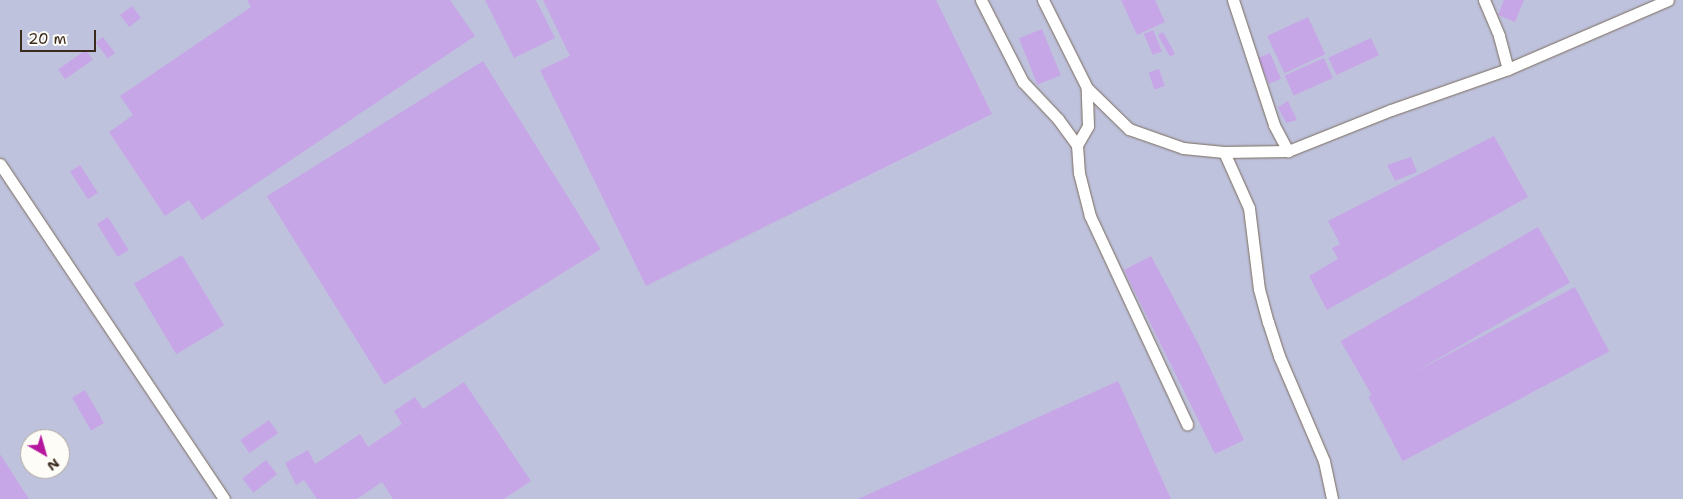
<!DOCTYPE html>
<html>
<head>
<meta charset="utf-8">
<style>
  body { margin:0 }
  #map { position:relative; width:1683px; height:499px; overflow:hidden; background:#f3e9d2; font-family:"Shantell Sans",sans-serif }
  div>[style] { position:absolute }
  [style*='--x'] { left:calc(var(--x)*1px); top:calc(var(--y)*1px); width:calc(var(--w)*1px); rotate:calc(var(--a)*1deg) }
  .industrial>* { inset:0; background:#bfc2dd }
  .building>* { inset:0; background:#c7a6e7; transform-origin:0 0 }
  .roads { filter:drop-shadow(0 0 1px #7b6d5d) drop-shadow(0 0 1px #7b6d5d) }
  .service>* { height:11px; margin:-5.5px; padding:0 5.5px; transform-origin:5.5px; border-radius:5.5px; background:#fff }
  span { translate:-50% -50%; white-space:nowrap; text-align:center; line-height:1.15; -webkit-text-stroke:5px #fdfcf7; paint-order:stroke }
  .north { position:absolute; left:20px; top:429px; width:50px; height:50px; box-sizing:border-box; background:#fdfcf7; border:1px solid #afa8a0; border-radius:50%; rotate:142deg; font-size:14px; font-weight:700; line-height:20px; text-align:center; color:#3b2a1e }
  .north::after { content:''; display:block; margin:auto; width:18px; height:22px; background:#b5179e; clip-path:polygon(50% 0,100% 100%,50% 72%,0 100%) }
  .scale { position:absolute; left:20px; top:30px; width:76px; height:22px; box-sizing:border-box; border:2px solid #3b2a1e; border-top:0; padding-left:6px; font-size:15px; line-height:18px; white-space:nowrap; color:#3b2a1e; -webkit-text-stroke:4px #fdfcf7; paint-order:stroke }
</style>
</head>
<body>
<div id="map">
  <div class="industrial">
    <div style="clip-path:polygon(evenodd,0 0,1683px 0,1683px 499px,0 499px,0 0,30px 439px,60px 439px,60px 469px,30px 469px,30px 439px)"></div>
  </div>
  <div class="building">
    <div style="clip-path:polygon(247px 0,450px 0,475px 36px,202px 220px,189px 200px,165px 216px,109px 132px,133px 115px,120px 96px,251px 7px)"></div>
    <div style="clip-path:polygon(485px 0,536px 0,555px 38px,514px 58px)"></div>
    <div style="clip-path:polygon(543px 0,936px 0,992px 114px,646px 286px,540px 70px,570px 56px)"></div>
    <div style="clip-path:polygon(1121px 0,1155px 0,1165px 22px,1137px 35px)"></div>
    <div style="clip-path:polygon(1504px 0,1524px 0,1515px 22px,1498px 15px)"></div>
    <div style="left:132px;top:6px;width:15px;height:15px;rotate:53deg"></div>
    <div style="left:1308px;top:17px;width:41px;height:45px;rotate:65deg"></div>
    <div style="left:1042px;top:29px;width:50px;height:25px;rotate:68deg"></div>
    <div style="left:1153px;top:30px;width:23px;height:10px;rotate:67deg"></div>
    <div style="left:1163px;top:32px;width:25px;height:6px;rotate:61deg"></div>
    <div style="left:103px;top:37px;width:20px;height:9px;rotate:53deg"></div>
    <div style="left:1371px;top:38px;width:19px;height:47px;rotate:65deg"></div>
    <div style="left:86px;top:50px;width:12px;height:34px;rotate:55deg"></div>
    <div style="left:1270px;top:53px;width:28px;height:13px;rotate:67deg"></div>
    <div style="left:1324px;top:58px;width:22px;height:43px;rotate:66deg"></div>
    <div style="left:483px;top:61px;width:222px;height:255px;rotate:58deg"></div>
    <div style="left:1159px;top:69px;width:18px;height:11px;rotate:71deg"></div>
    <div style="clip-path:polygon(1288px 101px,1297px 120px,1286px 123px,1278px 107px)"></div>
    <div style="clip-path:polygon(1494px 136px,1528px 197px,1327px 310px,1309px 276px,1338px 259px,1332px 248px,1340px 244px,1328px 221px)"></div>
    <div style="clip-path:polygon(1411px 157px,1417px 172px,1395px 181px,1387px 165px)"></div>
    <div style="left:80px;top:165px;width:33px;height:12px;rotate:57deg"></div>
    <div style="left:108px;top:217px;width:39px;height:13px;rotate:58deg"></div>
    <div style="left:1538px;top:227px;width:64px;height:228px;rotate:60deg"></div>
    <div style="left:182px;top:255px;width:82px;height:56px;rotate:59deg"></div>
    <div style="clip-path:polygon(1151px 256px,1199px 345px,1244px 440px,1215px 454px,1124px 270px)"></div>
    <div style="left:1575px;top:287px;width:73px;height:234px;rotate:62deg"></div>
    <div style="clip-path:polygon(1118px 381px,1171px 499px,858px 499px)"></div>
    <div style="clip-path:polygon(464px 382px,531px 481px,504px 499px,393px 499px,382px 482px,357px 499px,317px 499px,304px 480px,296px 485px,285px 463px,308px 450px,315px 464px,360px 434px,368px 447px,402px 424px,394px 411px,415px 397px,423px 409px)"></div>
    <div style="left:85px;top:390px;width:38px;height:15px;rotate:60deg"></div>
    <div style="left:269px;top:420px;width:16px;height:35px;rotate:55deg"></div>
    <div style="clip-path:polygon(0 454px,29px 499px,0 499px)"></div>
    <div style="left:266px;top:460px;width:18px;height:30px;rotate:52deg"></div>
  </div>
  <div class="roads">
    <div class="service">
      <div style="--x:981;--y:0;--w:92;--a:62.9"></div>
      <div style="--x:1023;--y:82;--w:51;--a:46.6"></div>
      <div style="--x:1058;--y:119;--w:32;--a:54"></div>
      <div style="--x:1077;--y:145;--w:22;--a:-60"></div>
      <div style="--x:1088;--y:126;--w:38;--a:-92"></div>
      <div style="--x:1043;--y:0;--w:98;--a:63.4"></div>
      <div style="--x:1087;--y:88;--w:59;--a:44.3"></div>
      <div style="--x:1129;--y:129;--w:57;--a:19.4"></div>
      <div style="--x:1183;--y:148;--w:41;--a:5.6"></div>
      <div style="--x:1224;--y:152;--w:61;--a:65.9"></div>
      <div style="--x:1249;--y:208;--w:82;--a:83"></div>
      <div style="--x:1259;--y:289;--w:34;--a:75"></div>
      <div style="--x:1268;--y:322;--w:36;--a:72"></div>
      <div style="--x:1279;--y:356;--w:114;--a:66.8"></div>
      <div style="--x:1324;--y:461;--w:39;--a:78"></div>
      <div style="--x:1233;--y:0;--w:132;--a:71.8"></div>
      <div style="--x:1274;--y:125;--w:30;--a:62"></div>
      <div style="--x:1484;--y:0;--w:39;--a:67"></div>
      <div style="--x:1499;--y:36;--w:34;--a:75"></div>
      <div style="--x:1077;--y:145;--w:28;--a:86"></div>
      <div style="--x:1079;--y:173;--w:44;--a:75.7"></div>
      <div style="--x:1090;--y:216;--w:230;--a:65"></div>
      <div style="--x:1224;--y:152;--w:64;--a:-0.9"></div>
      <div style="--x:1288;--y:151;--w:111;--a:-21.7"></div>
      <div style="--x:1391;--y:110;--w:124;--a:-19.3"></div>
      <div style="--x:1508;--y:69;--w:174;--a:-23.3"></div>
      <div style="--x:0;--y:164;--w:403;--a:56.2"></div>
    </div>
  </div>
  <div class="north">N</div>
  <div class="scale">20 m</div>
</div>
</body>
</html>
